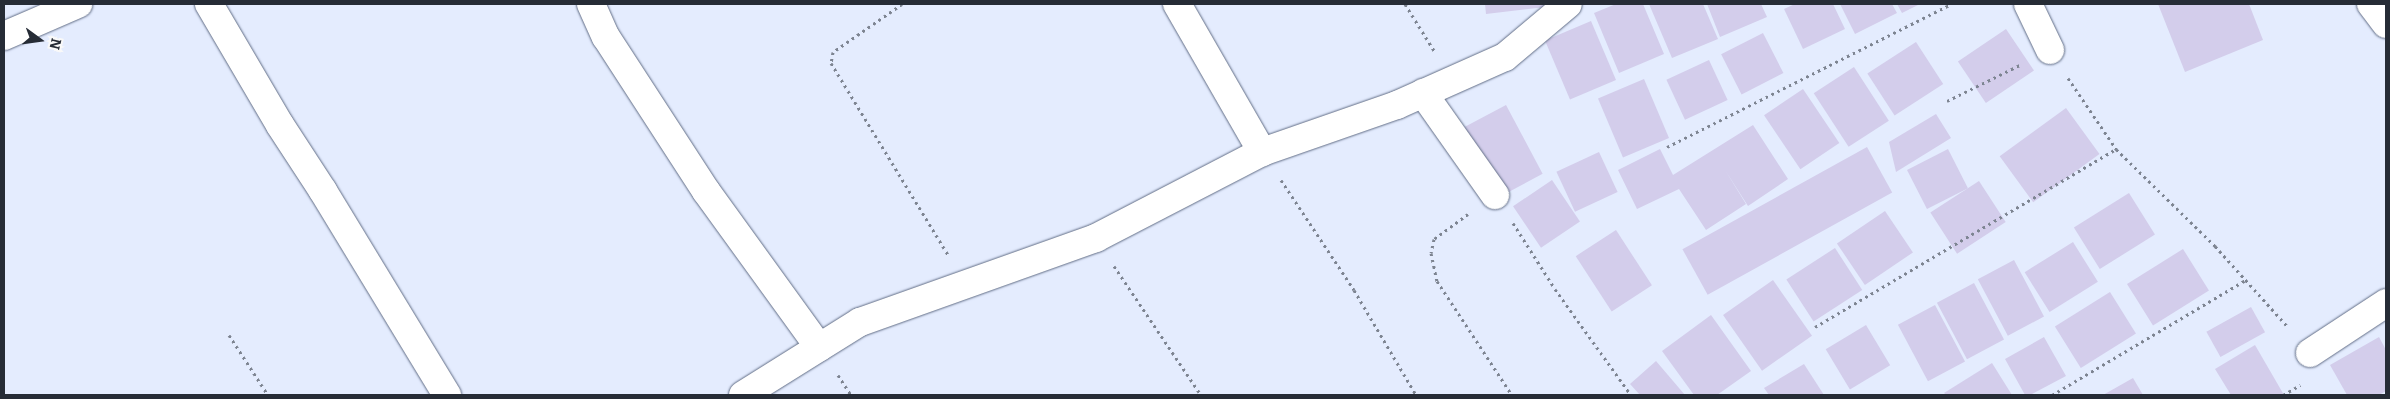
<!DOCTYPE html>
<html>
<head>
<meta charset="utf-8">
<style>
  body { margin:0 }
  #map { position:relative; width:2390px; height:399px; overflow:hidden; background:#e4ecfe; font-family:Bitter,serif }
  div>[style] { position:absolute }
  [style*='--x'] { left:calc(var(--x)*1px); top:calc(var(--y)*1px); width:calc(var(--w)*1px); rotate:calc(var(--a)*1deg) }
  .building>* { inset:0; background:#d3cdeb; transform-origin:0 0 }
  .path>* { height:3px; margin-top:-1.5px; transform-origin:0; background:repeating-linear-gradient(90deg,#7d8491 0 2.5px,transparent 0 6.5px) }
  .roads { filter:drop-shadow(0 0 1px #616d86) drop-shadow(0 0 1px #616d86) }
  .street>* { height:28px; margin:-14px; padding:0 14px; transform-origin:14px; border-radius:14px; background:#fff }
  span { translate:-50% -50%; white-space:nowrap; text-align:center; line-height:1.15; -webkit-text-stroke:5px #f9f9f9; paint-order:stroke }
  .frame { position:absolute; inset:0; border:5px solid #262c36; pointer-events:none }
  .north { position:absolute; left:15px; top:15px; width:50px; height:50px; -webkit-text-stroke:4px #f9f9f9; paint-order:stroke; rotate:104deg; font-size:14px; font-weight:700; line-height:20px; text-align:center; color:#262c36 }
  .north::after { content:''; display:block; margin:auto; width:18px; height:22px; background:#262c36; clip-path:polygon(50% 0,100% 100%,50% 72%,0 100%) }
</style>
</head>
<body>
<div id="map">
  <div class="building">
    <div style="clip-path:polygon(1485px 4px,1554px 4px,1554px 6px,1486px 14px)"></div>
    <div style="clip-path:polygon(1616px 4px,1643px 4px,1664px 54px,1619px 73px,1594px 13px)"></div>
    <div style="clip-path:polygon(1649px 4px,1703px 4px,1718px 39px,1672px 58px)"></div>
    <div style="clip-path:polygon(1707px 4px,1761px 4px,1767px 17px,1720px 37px)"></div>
    <div style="clip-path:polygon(1795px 4px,1833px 4px,1845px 29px,1803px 49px,1784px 9px)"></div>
    <div style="clip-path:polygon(1840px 4px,1892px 4px,1897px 13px,1855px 34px)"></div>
    <div style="clip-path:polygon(1897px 4px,1920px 4px,1902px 13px)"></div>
    <div style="clip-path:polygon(2158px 4px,2249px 4px,2263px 40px,2185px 72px)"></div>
    <div style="left:1591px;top:21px;width:64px;height:50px;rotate:67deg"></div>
    <div style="left:2006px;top:29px;width:50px;height:58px;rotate:56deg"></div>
    <div style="left:1763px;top:33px;width:45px;height:47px;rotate:63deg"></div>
    <div style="left:1916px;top:42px;width:50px;height:58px;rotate:57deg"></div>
    <div style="left:1709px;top:60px;width:44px;height:47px;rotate:65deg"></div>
    <div style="left:1854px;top:67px;width:64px;height:48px;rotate:57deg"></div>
    <div style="left:1644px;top:79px;width:64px;height:50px;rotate:67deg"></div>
    <div style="left:1803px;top:89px;width:65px;height:47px;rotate:56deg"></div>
    <div style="left:1506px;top:105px;width:78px;height:47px;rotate:62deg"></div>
    <div style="left:2066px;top:108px;width:57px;height:82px;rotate:54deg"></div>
    <div style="clip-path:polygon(1936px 114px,1951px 138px,1896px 172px,1889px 142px)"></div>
    <div style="clip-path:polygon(1753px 125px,1788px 179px,1748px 206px,1725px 170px,1746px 204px,1706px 230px,1679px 189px,1637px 209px,1618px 170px,1660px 149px,1673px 175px)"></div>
    <div style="left:1867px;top:147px;width:52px;height:211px;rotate:61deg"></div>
    <div style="left:1948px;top:149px;width:44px;height:46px;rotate:63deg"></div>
    <div style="left:1599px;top:152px;width:44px;height:47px;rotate:65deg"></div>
    <div style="left:1552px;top:180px;width:50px;height:47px;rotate:56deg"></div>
    <div style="left:1979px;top:181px;width:49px;height:58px;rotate:57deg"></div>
    <div style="left:2129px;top:193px;width:49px;height:65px;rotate:58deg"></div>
    <div style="left:1885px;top:211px;width:50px;height:58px;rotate:56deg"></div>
    <div style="left:1616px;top:230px;width:66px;height:48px;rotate:57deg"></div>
    <div style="left:2073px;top:242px;width:47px;height:57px;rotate:58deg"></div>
    <div style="left:1835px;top:248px;width:50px;height:58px;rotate:57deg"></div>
    <div style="left:2183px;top:249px;width:49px;height:66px;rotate:58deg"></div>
    <div style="left:2014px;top:260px;width:64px;height:41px;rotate:62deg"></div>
    <div style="left:1773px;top:280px;width:68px;height:61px;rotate:55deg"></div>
    <div style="left:1974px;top:283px;width:64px;height:42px;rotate:62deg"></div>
    <div style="left:2110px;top:292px;width:49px;height:65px;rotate:58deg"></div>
    <div style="left:1935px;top:305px;width:64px;height:42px;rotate:62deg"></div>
    <div style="left:2251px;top:307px;width:29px;height:51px;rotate:61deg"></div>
    <div style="clip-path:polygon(1711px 315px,1751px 371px,1717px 395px,1694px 395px,1662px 351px)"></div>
    <div style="left:1866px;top:325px;width:47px;height:47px;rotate:59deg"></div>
    <div style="clip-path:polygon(2044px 337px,2066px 376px,2030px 395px,2025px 395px,2005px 359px)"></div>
    <div style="clip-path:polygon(2379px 337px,2386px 350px,2386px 391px,2379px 395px,2347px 395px,2330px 365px)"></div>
    <div style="clip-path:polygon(2255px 345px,2284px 395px,2231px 395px,2215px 369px)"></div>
    <div style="clip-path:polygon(1656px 361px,1685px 395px,1640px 395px,1630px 384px)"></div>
    <div style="clip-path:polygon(1992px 363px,2012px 395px,1946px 395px,1944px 393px)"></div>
    <div style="clip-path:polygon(1804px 364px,1824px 395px,1769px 395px,1764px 388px)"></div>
    <div style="clip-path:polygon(2133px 378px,2143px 395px,2103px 395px)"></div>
  </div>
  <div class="path">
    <div style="--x:902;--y:4;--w:84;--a:145.2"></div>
    <div style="--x:833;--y:52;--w:11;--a:100"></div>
    <div style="--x:831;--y:63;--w:225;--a:58.6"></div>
    <div style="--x:1405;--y:4;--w:57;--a:58"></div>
    <div style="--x:2068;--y:78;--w:86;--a:55.9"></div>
    <div style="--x:2116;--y:149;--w:139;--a:44.4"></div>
    <div style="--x:2215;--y:246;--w:109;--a:48"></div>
    <div style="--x:1947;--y:101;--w:81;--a:-26.3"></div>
    <div style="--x:1667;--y:147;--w:318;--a:-26.7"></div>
    <div style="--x:1281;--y:180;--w:132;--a:56.4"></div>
    <div style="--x:1354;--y:290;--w:122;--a:59.4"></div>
    <div style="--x:1468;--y:214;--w:42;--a:143.7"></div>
    <div style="--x:1434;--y:239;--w:14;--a:102"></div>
    <div style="--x:1431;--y:253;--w:29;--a:78"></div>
    <div style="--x:1437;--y:281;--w:136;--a:56.7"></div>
    <div style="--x:1513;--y:223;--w:78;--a:57.5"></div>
    <div style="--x:1555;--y:289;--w:130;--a:54.4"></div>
    <div style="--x:1114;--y:266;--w:156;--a:56"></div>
    <div style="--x:1815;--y:327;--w:350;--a:-30.6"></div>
    <div style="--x:229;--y:335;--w:72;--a:57"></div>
    <div style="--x:838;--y:375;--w:24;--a:57"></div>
    <div style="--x:2052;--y:395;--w:226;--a:-30.7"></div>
    <div style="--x:2283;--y:395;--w:20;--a:-30"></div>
  </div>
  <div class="roads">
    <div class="street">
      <div style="--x:209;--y:4;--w:140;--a:59.6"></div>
      <div style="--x:280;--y:125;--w:79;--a:56.9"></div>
      <div style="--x:323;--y:191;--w:239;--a:58.7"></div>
      <div style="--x:591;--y:4;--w:36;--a:66"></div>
      <div style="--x:606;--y:37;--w:184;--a:57"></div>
      <div style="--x:706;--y:191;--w:193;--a:54.1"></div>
      <div style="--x:1177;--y:4;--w:171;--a:60.1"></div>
      <div style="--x:2028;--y:4;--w:51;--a:64.4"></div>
      <div style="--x:2371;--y:4;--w:25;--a:53"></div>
      <div style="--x:4;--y:36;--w:81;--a:-23.4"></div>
      <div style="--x:1423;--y:93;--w:125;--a:54.8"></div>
      <div style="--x:2310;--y:353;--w:91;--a:-33.3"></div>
      <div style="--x:743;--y:395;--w:138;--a:-32"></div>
      <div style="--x:860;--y:322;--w:251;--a:-19.6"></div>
      <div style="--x:1096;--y:238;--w:187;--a:-27.4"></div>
      <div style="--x:1262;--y:152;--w:143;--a:-19.2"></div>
      <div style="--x:1397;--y:105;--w:118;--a:-24"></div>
      <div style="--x:1505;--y:57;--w:82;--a:-40.1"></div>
    </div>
  </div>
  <div class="frame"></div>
  <div class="north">N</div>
</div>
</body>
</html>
